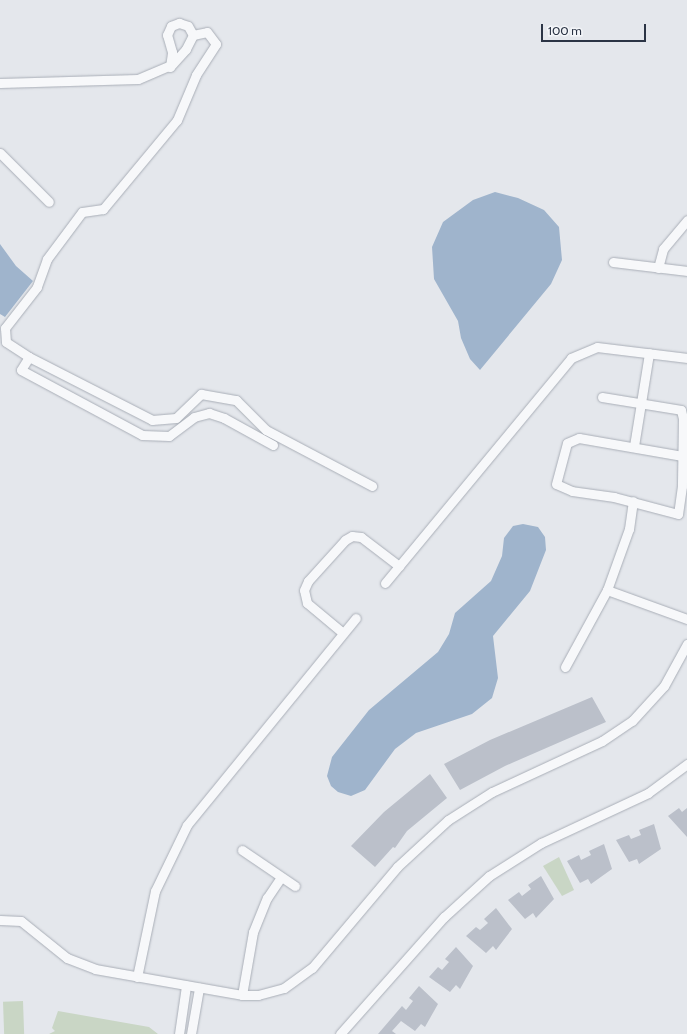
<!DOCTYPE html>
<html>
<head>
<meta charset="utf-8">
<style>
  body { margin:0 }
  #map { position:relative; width:687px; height:1034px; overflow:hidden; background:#e4e7ec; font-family:Cabin,sans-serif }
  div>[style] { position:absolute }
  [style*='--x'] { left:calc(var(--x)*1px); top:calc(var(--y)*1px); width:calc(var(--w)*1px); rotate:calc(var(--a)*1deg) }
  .green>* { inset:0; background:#c9d6c5; transform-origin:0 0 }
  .water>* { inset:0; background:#9fb4cc }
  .building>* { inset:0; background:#bbc0ca }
  .roads { filter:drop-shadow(0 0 1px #a9aeb7) drop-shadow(0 0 1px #a9aeb7) }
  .minor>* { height:9px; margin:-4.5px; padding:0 4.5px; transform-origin:4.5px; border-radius:4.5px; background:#f7f8fa }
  span { translate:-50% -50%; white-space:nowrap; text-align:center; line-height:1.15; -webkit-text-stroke:3px #f4f6f9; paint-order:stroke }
  .scale { position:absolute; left:541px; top:24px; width:105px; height:18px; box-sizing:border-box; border:2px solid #2b3445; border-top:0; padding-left:5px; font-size:12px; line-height:14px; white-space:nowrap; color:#2b3445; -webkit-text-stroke:3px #f4f6f9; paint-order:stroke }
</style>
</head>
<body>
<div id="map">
  <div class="green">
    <div style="clip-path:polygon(559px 857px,574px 890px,562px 896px,543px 866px)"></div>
    <div style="left:23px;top:1001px;width:33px;height:20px;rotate:88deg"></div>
    <div style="clip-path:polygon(58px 1011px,149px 1027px,158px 1034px,49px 1034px,55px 1031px,52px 1028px)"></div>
  </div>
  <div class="water">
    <div style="clip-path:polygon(495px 192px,518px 198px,544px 210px,559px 227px,562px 260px,551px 284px,480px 370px,470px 359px,461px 338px,458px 321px,434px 279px,432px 247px,443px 222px,473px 200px)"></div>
    <div style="clip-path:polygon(0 244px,16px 266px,33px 281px,5px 317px,0 314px)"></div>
    <div style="clip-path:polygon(523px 524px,538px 527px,545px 537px,546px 550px,530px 591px,493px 636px,498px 678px,492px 698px,472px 714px,416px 733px,395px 749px,365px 790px,351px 796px,338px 792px,331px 786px,327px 776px,332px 757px,369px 710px,438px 652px,449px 634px,455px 613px,491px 581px,502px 556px,504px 538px,513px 526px)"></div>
  </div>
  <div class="building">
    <div style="clip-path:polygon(592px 697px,606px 722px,505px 766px,460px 790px,444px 764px,490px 740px)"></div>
    <div style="clip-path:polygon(430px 774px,447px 798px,407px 831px,395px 848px,393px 847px,375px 867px,351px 846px,384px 812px)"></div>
    <div style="clip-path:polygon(679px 808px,682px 812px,687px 808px,687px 837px,668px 816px)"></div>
    <div style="clip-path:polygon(654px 824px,661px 849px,639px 864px,637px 859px,629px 862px,616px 840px,629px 835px,631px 839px,641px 835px,639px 830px)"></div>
    <div style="clip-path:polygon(604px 844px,612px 869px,591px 884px,588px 879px,580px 883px,567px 861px,579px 855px,581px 860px,591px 855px,589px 851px)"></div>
    <div style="clip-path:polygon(541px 876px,554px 899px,536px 918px,533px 913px,525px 919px,508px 900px,519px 892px,522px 896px,531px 889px,528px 885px)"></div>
    <div style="clip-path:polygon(496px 908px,512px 929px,496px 950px,493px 946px,486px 953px,466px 936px,476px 927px,480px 930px,488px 923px,484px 919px)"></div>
    <div style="clip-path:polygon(456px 947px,473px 966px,460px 989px,456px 985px,450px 992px,429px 977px,438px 967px,442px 970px,449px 962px,445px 959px)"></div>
    <div style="clip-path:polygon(419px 986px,438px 1004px,425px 1027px,421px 1024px,415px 1031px,401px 1021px,392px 1031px,396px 1034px,378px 1034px,402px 1006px,406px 1010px,413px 1001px,409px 998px)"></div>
  </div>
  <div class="roads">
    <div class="minor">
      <div style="--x:179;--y:23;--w:9;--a:18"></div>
      <div style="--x:188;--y:26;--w:10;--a:61"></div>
      <div style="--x:193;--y:35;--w:16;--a:117"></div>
      <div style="--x:186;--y:49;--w:24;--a:132"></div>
      <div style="--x:170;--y:67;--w:15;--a:-82"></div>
      <div style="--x:172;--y:52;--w:18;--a:-106"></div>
      <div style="--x:167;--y:35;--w:10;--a:-66"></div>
      <div style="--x:171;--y:26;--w:9;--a:-21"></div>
      <div style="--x:193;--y:35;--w:14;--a:-12"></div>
      <div style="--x:207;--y:32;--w:15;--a:53"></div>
      <div style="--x:216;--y:44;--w:37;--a:123"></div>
      <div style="--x:196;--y:75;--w:49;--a:112.9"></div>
      <div style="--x:177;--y:120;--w:116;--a:129.7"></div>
      <div style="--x:103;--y:209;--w:21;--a:172"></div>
      <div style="--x:82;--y:212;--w:59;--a:126.7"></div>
      <div style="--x:47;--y:259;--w:30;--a:110"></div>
      <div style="--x:37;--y:287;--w:52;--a:128"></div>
      <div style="--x:5;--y:328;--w:14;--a:86"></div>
      <div style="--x:6;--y:342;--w:27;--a:33"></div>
      <div style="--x:29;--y:357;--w:138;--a:27.1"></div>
      <div style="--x:152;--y:420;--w:24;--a:-5"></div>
      <div style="--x:176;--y:418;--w:35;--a:-44"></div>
      <div style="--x:201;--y:394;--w:36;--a:10"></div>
      <div style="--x:236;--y:400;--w:42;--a:45"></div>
      <div style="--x:266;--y:430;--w:120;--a:27.8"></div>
      <div style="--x:0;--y:83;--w:138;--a:-1.7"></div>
      <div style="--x:138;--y:79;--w:34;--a:-23"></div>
      <div style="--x:0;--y:153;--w:69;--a:45"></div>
      <div style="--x:613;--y:262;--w:75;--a:6.9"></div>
      <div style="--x:658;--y:268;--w:20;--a:-75"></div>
      <div style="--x:663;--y:249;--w:38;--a:-50"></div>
      <div style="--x:29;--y:357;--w:15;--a:122"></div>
      <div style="--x:21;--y:370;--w:137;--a:28.2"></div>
      <div style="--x:142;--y:435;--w:27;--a:2"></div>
      <div style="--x:169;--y:436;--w:31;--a:-37"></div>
      <div style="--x:194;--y:417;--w:16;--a:-15"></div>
      <div style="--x:209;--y:413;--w:16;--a:18"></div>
      <div style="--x:224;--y:418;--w:56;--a:28.9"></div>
      <div style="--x:602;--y:397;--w:80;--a:9.3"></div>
      <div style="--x:681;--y:410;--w:9;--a:77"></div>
      <div style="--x:683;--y:419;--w:67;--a:90.9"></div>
      <div style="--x:682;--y:486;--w:28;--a:98"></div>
      <div style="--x:678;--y:514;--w:66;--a:-165.1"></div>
      <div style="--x:614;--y:497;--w:42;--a:-171.9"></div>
      <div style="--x:572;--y:491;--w:17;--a:-156"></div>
      <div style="--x:556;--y:484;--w:42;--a:-75"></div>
      <div style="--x:567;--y:443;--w:13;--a:-23"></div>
      <div style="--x:579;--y:438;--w:105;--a:9.9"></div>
      <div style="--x:634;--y:446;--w:94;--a:-80.8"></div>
      <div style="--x:385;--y:583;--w:292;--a:-50.4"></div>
      <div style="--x:571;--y:358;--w:28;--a:-23"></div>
      <div style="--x:597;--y:347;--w:91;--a:7"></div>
      <div style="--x:607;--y:590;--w:85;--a:19.9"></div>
      <div style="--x:343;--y:633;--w:47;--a:-140.2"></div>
      <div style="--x:307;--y:603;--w:13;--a:-103"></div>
      <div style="--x:304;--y:590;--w:10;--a:-66"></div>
      <div style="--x:308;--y:581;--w:55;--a:-47.9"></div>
      <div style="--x:345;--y:540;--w:8;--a:-30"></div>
      <div style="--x:352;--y:536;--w:9;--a:6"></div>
      <div style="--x:361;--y:537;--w:48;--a:37.3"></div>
      <div style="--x:565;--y:667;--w:88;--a:-61.4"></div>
      <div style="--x:607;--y:590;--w:65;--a:-70.2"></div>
      <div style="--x:629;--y:529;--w:28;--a:-82"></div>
      <div style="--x:242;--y:850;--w:64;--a:34.2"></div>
      <div style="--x:0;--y:920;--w:21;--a:3"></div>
      <div style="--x:21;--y:921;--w:59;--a:38.8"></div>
      <div style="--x:67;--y:958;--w:30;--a:21"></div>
      <div style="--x:95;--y:969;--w:149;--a:10"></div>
      <div style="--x:242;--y:995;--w:16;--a:0"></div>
      <div style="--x:258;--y:995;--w:27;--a:-15"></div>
      <div style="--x:284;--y:988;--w:34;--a:-36"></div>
      <div style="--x:312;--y:968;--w:132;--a:-49.9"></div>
      <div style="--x:397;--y:867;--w:69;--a:-42.7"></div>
      <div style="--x:448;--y:820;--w:52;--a:-32.5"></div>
      <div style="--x:492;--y:792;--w:121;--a:-24.9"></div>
      <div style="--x:602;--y:741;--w:36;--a:-34"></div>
      <div style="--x:632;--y:721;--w:47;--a:-47.6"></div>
      <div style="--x:664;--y:686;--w:48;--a:-61.3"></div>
      <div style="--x:137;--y:977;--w:88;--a:-78.2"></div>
      <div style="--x:155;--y:891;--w:73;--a:-64.1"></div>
      <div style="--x:187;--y:825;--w:267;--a:-50.8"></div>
      <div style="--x:242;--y:995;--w:64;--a:-80.1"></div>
      <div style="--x:253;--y:932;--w:37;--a:-68"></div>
      <div style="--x:267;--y:898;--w:25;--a:-56"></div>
      <div style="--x:179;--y:1034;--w:49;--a:-81.7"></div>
      <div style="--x:191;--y:1034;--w:47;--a:-80.1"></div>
      <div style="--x:340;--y:1034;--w:157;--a:-48.4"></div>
      <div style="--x:444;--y:917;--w:61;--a:-42.3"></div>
      <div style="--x:489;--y:876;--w:62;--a:-32.4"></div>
      <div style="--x:541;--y:843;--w:118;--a:-25"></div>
      <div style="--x:648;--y:793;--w:49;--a:-36.6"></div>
    </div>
  </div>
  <div class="scale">100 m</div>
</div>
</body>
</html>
